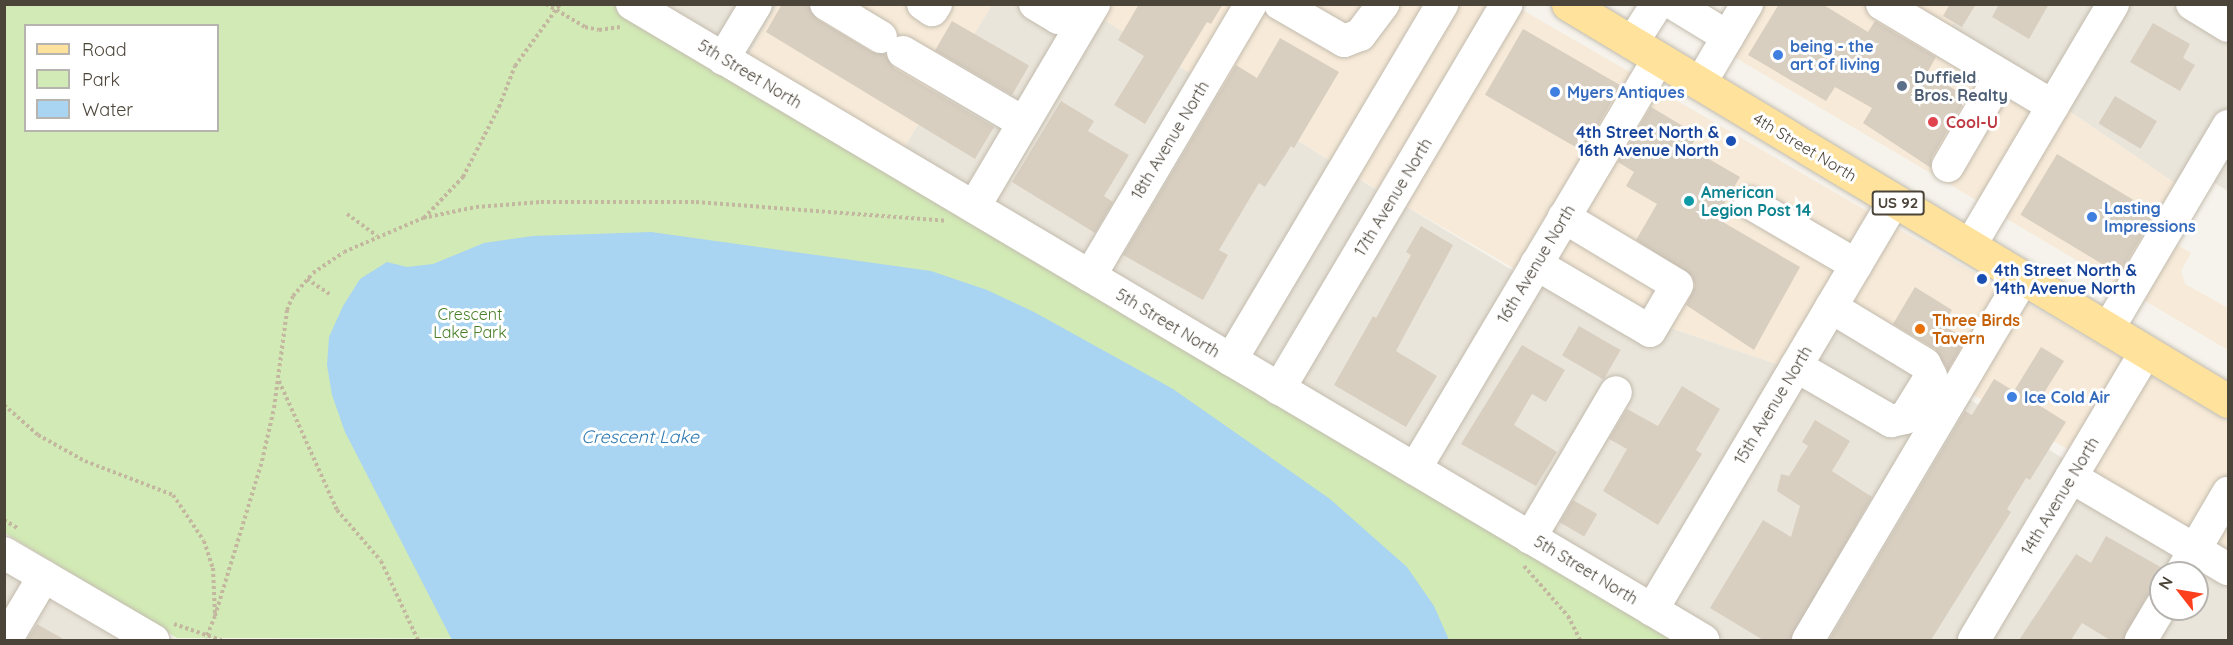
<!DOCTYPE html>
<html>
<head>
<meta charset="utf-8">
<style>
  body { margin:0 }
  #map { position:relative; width:2233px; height:645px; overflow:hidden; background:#f6f3ec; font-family:Quicksand,sans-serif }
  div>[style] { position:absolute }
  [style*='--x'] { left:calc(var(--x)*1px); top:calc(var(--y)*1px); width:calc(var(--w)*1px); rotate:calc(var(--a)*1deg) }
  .residential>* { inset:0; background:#eae5da; transform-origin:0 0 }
  .commercial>* { inset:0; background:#f7ead8; transform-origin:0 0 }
  .green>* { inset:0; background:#d2eab5 }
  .water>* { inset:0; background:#a9d4f2 }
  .building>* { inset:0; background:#d8cfc1; transform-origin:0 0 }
  .path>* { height:4px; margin-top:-2px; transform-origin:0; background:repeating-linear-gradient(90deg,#c4b79f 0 3px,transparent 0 6px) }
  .roads { filter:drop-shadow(0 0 2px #c2bbae) drop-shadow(0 0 2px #c2bbae) }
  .minor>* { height:32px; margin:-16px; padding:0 16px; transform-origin:16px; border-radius:16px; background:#fff }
  .major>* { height:33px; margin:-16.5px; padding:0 16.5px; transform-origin:16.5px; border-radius:16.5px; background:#ffe39c }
  .dots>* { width:16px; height:16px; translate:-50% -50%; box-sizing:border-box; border:3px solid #fff; border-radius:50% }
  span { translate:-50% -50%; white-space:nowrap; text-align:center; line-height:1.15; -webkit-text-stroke:6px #fff; paint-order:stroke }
  .shield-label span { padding:2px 4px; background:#fff; border:2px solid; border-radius:4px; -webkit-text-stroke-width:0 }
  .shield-label { font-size:15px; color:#4b4439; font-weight:700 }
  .shop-label { font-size:16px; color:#366cbe; font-weight:700 }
  .left { translate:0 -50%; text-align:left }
  .street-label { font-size:16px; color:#4b4439 }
  .service-label { font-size:16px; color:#4e5e75; font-weight:700 }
  .health-label { font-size:16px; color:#be3a42; font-weight:700 }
  .transit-label { font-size:16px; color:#164399; font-weight:700 }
  .right { translate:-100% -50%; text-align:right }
  .culture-label { font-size:16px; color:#0d838f; font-weight:700 }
  .park-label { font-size:16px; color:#4a7f2a }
  .food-label { font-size:16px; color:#c56008; font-weight:700 }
  .water-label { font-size:18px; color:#2e7ab2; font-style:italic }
  .frame { position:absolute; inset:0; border:6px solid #4b4439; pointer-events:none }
  .legend { position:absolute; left:24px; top:24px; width:195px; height:108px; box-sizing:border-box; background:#fff; border:2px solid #b7b4b0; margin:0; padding:8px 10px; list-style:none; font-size:18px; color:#4b4439 }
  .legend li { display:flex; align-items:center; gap:12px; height:30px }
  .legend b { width:30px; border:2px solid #b7b4b0 }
  .north { position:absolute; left:2149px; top:561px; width:60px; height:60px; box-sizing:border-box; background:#fff; border:2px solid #b7b4b0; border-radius:50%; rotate:301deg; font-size:16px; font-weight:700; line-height:24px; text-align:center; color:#4b4439 }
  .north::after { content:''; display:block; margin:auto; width:21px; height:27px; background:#fc3f1d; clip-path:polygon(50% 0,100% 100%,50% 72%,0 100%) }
</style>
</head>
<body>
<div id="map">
  <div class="residential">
    <div style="clip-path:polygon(653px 5px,777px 5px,746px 60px)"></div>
    <div style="clip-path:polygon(992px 5px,1080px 5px,1195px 76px,1085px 261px,901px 152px)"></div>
    <div style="clip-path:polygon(1964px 5px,2099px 5px,2045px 95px,1949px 30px)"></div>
    <div style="clip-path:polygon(2128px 5px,2170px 5px,2228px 39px,2228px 191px,2211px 181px,2191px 194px,2066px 109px)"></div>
    <div style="left:1215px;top:89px;width:195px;height:214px;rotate:32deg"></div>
    <div style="left:1402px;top:204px;width:134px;height:211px;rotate:31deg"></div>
    <div style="clip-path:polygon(1539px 283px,1782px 366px,1646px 594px,1431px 466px)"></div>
    <div style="clip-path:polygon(1839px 317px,2067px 461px,1960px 640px,1725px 640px,1667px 606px)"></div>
    <div style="clip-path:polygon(evenodd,2087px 474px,2228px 564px,2228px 640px,1989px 640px,2087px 474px,2161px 573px,2197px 573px,2197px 609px,2161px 609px,2161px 573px)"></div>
    <div style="clip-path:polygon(5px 566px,131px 640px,5px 640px)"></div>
  </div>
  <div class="commercial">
    <div style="clip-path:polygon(777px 5px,992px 5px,901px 152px,746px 60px)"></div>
    <div style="clip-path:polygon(1080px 5px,1237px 5px,1195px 76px)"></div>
    <div style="clip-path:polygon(1265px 5px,1493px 5px,1381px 192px,1215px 89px)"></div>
    <div style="clip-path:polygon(1761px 5px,1964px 5px,1950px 30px,2045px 95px,1981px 203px,1731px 55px)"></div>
    <div style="left:1519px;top:8px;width:133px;height:228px;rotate:30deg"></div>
    <div style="clip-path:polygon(1655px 88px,1872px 214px,1782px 366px,1539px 283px)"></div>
    <div style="clip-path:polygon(2066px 109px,2191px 194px,2174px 243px,2191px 253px,2181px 271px,2185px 284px,2228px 308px,2228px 350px,2002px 216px)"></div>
    <div style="left:1893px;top:226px;width:269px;height:106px;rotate:30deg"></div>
    <div style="clip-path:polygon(2147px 374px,2228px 422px,2228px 564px,2087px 474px)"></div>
  </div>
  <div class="green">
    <div style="clip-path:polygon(evenodd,4px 5px,613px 5px,1674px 640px,177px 638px,5px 533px,4px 5px,26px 26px,218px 26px,218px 130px,26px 130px,26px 26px)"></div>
  </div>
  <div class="water">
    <div style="clip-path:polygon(651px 232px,931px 271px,987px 290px,1034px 312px,1173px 389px,1330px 499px,1407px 567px,1434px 606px,1449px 640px,452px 640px,345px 432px,332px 395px,327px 365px,329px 337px,343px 306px,360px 279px,387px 262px,407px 267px,433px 264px,484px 243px,533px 236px)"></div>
  </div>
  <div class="building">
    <div style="clip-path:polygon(782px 4px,808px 4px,817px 19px,872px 52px,885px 54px,894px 68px,994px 127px,975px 159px,766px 32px)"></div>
    <div style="clip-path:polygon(1139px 4px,1223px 4px,1211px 24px,1207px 22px,1145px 124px,1114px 105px,1144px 56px,1118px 40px)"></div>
    <div style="clip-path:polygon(1779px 4px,1822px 4px,1868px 32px,1875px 21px,1936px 57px,1927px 73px,1967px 97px,1932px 157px,1931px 168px,1863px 123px,1872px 108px,1835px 87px,1826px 101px,1748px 55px)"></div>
    <div style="clip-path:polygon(1950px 4px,1976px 4px,1962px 27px,1943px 16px)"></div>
    <div style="clip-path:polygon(1999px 4px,2049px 4px,2029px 39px,1992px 17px)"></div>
    <div style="left:952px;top:21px;width:89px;height:34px;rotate:30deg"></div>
    <div style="clip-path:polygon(2153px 23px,2190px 44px,2183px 58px,2195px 65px,2180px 91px,2130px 62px)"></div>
    <div style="left:1523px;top:29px;width:113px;height:76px;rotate:30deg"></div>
    <div style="clip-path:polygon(1280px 38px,1339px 72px,1294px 148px,1291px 146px,1265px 187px,1259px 183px,1219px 250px,1228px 255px,1203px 300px,1123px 255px,1236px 65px,1257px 78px)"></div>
    <div style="left:2115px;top:96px;width:49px;height:32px;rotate:31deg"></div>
    <div style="clip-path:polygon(1061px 101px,1094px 121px,1088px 131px,1129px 155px,1104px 196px,1113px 202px,1095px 233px,1012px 182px)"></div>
    <div style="clip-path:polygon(1651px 107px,1698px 135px,1690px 148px,1740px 177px,1716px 218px,1800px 267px,1754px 350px,1686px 305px,1695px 286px,1692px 276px,1636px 240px,1657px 204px,1626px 186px,1634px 172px,1618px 162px)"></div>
    <div style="left:2057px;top:154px;width:115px;height:71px;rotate:31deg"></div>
    <div style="clip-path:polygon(1421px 226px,1453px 245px,1396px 351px,1437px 376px,1406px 427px,1334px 385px,1373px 316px,1376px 318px,1411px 255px,1406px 252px)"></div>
    <div style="clip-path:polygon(1915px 287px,1952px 310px,1943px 325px,1966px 339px,1948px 370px,1935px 349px,1893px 324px)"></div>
    <div style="left:1579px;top:326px;width:48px;height:34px;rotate:30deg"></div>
    <div style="clip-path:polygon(1522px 345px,1565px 370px,1546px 402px,1532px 394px,1514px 425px,1557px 452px,1536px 486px,1461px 444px)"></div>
    <div style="clip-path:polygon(2041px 347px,2064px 361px,2037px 404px,2066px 422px,2030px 480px,2026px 478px,2007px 509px,2011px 512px,1931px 640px,1829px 640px,1965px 411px,1972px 415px,1994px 379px,2014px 391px)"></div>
    <div style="clip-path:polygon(1682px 386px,1720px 409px,1696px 450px,1702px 454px,1658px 525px,1603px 491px,1627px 449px,1609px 439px,1627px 409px,1658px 426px)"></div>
    <div style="clip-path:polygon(1815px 420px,1850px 441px,1832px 471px,1872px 497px,1790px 640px,1763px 640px,1710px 608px,1763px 520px,1791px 537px,1800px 506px,1777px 491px,1781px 474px,1789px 476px,1808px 446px,1802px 442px)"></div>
    <div style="left:1573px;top:500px;width:28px;height:26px;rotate:30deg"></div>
    <div style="clip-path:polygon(2106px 536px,2164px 569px,2161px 582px,2146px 598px,2123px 640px,2110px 640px,2082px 623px,2071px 640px,2019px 640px,2076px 554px,2091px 563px)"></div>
    <div style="clip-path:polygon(37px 624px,65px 640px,27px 640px)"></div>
  </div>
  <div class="path">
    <div style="--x:546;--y:4;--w:45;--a:30.5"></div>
    <div style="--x:585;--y:27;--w:14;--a:12"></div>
    <div style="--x:599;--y:30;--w:21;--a:-8"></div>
    <div style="--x:347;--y:214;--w:37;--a:36"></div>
    <div style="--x:424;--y:218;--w:57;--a:-46.4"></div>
    <div style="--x:463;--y:177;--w:79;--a:-62.8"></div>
    <div style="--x:499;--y:107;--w:44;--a:-68.7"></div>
    <div style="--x:515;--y:66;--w:77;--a:-54"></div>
    <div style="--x:307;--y:279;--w:29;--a:34"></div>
    <div style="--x:279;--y:381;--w:141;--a:65.8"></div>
    <div style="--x:337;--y:510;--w:67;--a:49.2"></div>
    <div style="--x:381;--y:561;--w:87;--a:64.9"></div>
    <div style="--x:4;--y:405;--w:45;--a:41.4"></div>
    <div style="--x:38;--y:435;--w:54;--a:29"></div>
    <div style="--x:85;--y:461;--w:94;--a:21.1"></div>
    <div style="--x:173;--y:495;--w:55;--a:56"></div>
    <div style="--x:204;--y:541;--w:28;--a:72"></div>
    <div style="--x:213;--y:568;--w:48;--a:87.6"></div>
    <div style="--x:215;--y:616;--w:24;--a:112"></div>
    <div style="--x:4;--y:520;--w:17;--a:31"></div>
    <div style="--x:1524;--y:566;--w:67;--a:48.7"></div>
    <div style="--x:1568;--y:616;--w:27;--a:63"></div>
    <div style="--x:215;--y:616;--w:162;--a:-73.1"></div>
    <div style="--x:262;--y:461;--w:54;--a:-77.2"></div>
    <div style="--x:274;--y:408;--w:99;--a:-82.4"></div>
    <div style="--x:287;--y:310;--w:15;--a:-67"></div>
    <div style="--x:293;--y:296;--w:30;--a:-49"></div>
    <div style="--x:313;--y:273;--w:37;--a:-34"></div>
    <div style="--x:344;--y:252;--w:86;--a:-23.3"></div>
    <div style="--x:423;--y:218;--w:54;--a:-11.7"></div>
    <div style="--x:476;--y:207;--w:65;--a:-4.4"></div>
    <div style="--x:541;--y:202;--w:155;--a:0"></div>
    <div style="--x:696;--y:202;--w:251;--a:4.3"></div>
    <div style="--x:174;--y:624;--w:50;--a:18.8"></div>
  </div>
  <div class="roads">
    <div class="minor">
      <div style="--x:632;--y:4;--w:1246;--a:30.7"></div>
      <div style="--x:826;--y:4;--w:64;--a:31"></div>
      <div style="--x:923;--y:4;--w:11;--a:34"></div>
      <div style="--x:932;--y:10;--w:7;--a:-56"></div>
      <div style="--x:1035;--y:4;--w:27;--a:31"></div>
      <div style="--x:1058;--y:18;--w:16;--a:-60"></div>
      <div style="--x:1280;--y:4;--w:74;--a:30"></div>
      <div style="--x:1344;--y:41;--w:17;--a:-21"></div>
      <div style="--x:1360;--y:35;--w:39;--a:-53"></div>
      <div style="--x:1674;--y:4;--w:63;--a:31.4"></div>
      <div style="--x:1882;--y:4;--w:199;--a:30.8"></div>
      <div style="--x:2192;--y:4;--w:42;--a:31.4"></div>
      <div style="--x:1632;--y:43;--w:46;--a:-57.3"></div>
      <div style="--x:903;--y:52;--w:140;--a:30.4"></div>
      <div style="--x:723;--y:59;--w:64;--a:-59"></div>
      <div style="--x:1700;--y:84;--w:93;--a:-59.6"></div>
      <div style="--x:1948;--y:166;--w:105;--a:-59.8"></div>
      <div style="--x:1750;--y:203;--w:123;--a:30.3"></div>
      <div style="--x:974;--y:207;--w:236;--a:-59.4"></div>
      <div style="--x:1970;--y:246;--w:281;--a:-59.4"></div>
      <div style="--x:1536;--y:264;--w:132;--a:30.4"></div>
      <div style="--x:1650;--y:331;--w:53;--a:-59.6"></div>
      <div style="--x:1677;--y:285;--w:132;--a:-149"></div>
      <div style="--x:1090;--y:276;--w:316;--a:-59.4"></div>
      <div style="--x:2108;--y:329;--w:236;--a:-59.4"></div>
      <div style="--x:1231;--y:360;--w:414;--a:-59.3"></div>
      <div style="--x:1796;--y:366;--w:110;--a:30.1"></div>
      <div style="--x:1891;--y:421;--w:14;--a:-12"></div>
      <div style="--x:1905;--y:418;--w:49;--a:-58.2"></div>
      <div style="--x:1931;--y:376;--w:13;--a:-117"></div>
      <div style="--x:1925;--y:364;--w:110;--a:-148.8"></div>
      <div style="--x:1279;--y:389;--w:447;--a:-59.4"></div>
      <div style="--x:1415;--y:469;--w:477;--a:-59.3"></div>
      <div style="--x:2071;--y:477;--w:182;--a:30.4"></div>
      <div style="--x:1530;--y:538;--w:169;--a:-59.5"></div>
      <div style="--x:4;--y:553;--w:173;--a:30.3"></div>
      <div style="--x:2181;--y:573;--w:93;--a:-59.6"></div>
      <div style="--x:1652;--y:610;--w:476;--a:-59.4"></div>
      <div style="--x:6;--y:640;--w:74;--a:-59.3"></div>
      <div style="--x:1808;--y:640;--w:421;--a:-59.3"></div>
      <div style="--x:1974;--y:640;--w:335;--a:-59.2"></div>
      <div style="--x:2141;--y:640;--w:39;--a:-59"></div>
    </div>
    <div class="major">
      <div style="--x:1568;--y:4;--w:770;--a:31.03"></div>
    </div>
  </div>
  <div class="dots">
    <div style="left:1778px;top:55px;background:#3f7fe0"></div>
    <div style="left:1902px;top:86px;background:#5c6f8a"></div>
    <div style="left:1555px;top:92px;background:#3f7fe0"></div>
    <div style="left:1933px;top:122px;background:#e0444e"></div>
    <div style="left:1731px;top:141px;background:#1a4fb4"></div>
    <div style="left:1689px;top:201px;background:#0f9aa8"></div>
    <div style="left:2092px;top:217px;background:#3f7fe0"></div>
    <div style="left:1982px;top:279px;background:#1a4fb4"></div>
    <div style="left:1920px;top:329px;background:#e8710a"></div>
    <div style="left:2012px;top:397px;background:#3f7fe0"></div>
  </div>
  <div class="shield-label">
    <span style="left:1898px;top:203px">US 92</span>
  </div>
  <div class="shop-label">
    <span class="left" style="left:1790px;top:55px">being - the<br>art of living</span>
    <span class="left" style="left:1567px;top:92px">Myers Antiques</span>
    <span class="left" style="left:2104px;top:217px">Lasting<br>Impressions</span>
    <span class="left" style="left:2024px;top:397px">Ice Cold Air</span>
  </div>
  <div class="street-label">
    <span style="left:750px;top:74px;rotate:31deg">5th Street North</span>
    <span style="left:1170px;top:140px;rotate:-59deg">18th Avenue North</span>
    <span style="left:1805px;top:147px;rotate:31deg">4th Street North</span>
    <span style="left:1393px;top:197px;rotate:-59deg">17th Avenue North</span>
    <span style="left:1536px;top:264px;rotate:-59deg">16th Avenue North</span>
    <span style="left:1168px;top:323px;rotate:31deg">5th Street North</span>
    <span style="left:1773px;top:405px;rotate:-59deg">15th Avenue North</span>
    <span style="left:2060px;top:496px;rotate:-59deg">14th Avenue North</span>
    <span style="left:1586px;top:570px;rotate:31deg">5th Street North</span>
  </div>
  <div class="service-label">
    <span class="left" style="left:1914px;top:86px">Duffield<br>Bros. Realty</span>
  </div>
  <div class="health-label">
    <span class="left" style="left:1946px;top:122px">Cool-U</span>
  </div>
  <div class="transit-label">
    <span class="right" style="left:1719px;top:141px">4th Street North &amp;<br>16th Avenue North</span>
    <span class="left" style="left:1994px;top:279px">4th Street North &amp;<br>14th Avenue North</span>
  </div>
  <div class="culture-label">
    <span class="left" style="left:1701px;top:201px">American<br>Legion Post 14</span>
  </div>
  <div class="park-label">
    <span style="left:470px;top:323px">Crescent<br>Lake Park</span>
  </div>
  <div class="food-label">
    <span class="left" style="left:1932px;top:329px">Three Birds<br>Tavern</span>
  </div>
  <div class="water-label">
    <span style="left:640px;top:437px">Crescent Lake</span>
  </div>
  <div class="frame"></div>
  <ul class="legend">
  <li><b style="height:8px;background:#ffe39c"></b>Road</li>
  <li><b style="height:16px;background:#d2eab5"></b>Park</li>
  <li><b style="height:16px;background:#a9d4f2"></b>Water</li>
  </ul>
  <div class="north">N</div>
</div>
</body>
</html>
